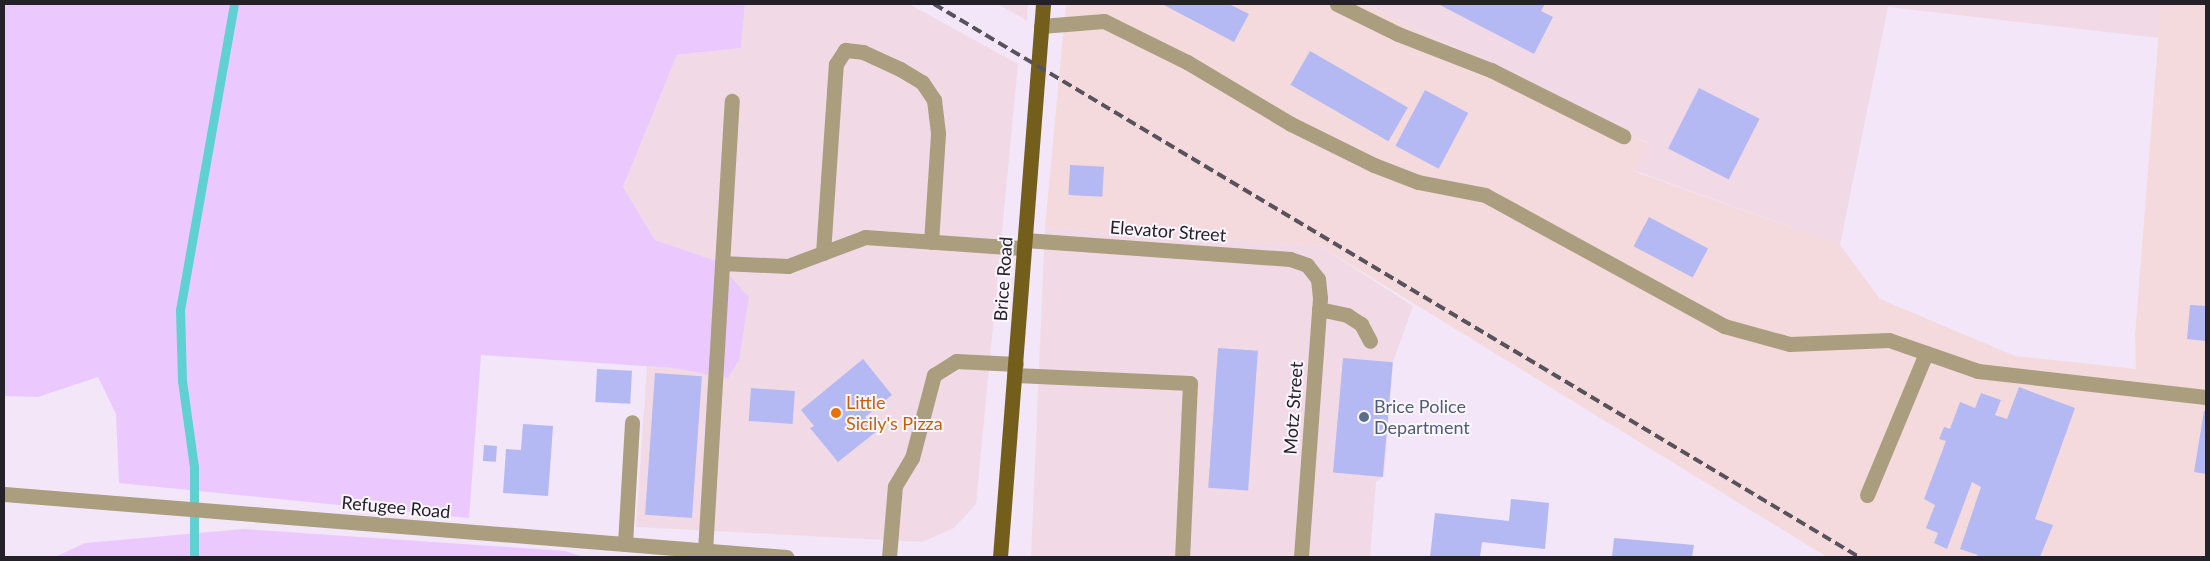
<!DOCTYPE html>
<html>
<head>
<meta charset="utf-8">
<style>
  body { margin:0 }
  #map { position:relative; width:2210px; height:561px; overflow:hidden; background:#f2e6f8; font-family:Lato,sans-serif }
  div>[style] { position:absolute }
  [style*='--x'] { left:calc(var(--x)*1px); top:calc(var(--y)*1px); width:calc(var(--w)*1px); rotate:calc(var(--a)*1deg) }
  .commercial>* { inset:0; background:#f1dae6 }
  .industrial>* { inset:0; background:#f4dadc }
  .green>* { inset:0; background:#ebc9fe }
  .stream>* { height:9px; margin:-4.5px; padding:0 4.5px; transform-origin:4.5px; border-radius:4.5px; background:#60d1d2 }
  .building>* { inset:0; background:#b4b9f3; transform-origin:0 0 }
  .minor>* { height:15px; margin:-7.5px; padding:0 7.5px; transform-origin:7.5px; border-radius:7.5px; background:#aa9e7f }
  .major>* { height:15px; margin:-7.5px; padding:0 7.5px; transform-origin:7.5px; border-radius:7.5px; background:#735e1c }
  .rail>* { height:4px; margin-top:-2px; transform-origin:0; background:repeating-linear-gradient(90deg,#58525c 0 10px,transparent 0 15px) }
  .dots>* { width:14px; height:14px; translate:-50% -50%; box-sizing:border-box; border:2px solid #fbf6fe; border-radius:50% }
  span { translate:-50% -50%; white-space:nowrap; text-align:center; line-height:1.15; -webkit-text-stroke:4px #fbf6fe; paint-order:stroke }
  .street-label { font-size:18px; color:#252128 }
  .food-label { font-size:18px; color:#c56008 }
  .left { translate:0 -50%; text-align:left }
  .service-label { font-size:18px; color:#4e5e75 }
  .frame { position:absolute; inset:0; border:5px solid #252128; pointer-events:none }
</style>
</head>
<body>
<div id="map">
  <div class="commercial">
    <div style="clip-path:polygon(745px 4px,909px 4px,1018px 64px,976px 504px,954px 528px,922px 542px,636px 527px,647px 366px,673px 368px,716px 261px,655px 240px,623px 187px,677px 55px,741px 48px)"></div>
    <div style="clip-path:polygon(998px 4px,1028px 4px,1027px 21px)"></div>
    <div style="clip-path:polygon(1366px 4px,2162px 4px,2160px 38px,1888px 7px,1840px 245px,1633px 170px,1648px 143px)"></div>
    <div style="clip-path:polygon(1045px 227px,1320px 246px,1413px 306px,1393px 362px,1384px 476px,1376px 482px,1370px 557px,1031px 557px)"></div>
  </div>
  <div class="industrial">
    <div style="clip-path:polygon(1066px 4px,1366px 4px,1649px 144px,1633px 171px,1840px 245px,1880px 299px,2015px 356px,2136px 369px,2135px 336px,2161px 4px,2206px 4px,2206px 557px,1827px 557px,1320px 246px,1045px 227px)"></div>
  </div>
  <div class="green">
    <div style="clip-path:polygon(4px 4px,745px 4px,741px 48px,677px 55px,623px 187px,655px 240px,716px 261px,749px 297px,739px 360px,728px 378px,673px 368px,481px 355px,469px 518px,119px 483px,116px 414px,98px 377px,38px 397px,4px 396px)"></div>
    <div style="clip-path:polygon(244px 529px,565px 551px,584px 557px,55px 557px,85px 543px)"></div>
  </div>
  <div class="stream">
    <div style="--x:194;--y:557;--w:90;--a:-90"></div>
    <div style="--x:194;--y:467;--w:87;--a:-97.9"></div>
    <div style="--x:182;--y:381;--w:71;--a:-91.6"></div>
    <div style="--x:180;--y:310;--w:311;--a:-80"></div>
  </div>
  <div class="building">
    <div style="clip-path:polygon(1162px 4px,1229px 4px,1249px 14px,1234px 42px)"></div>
    <div style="clip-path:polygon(1438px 4px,1545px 4px,1541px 11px,1553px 17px,1534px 54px)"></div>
    <div style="left:1310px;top:51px;width:113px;height:39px;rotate:30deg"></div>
    <div style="left:1699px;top:88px;width:68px;height:68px;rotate:27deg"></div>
    <div style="left:1425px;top:90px;width:49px;height:63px;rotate:28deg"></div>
    <div style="left:1070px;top:165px;width:34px;height:30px;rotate:3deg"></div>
    <div style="left:1649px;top:217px;width:67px;height:33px;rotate:28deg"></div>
    <div style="clip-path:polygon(2190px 305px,2206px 306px,2206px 341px,2187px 339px)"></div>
    <div style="left:1218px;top:348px;width:40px;height:140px;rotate:4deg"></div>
    <div style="left:1343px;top:358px;width:50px;height:115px;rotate:5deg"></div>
    <div style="clip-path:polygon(863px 359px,892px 395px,865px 417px,877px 431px,838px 462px,810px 428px,814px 426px,801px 410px)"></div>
    <div style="left:597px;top:369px;width:35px;height:33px;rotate:3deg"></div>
    <div style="left:655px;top:373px;width:47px;height:142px;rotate:4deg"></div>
    <div style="clip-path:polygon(2019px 387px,2075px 408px,2035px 519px,2053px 525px,2040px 557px,1976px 557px,1978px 555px,1960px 549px,1981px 487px,1972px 482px,1947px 549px,1934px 543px,1938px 533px,1926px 528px,1935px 505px,1924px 499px,1946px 441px,1939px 439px,1944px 427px,1950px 429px,1960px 402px,1975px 408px,1981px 393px,2001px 400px,1995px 415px,2007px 419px)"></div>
    <div style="left:751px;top:388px;width:44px;height:33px;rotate:4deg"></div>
    <div style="clip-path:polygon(2204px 411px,2206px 411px,2206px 474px,2194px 472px)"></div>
    <div style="clip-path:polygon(523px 424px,553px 426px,548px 496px,503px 493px,506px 449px,521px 450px)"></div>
    <div style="left:484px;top:445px;width:13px;height:16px;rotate:4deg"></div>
    <div style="clip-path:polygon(1511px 499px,1549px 503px,1545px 549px,1482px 542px,1480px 557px,1430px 557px,1435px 513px,1509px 521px)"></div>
    <div style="clip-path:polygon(1614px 538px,1694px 545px,1692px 557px,1612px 557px)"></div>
  </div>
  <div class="minor">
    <div style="--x:1337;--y:4;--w:68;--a:26.2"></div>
    <div style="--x:1398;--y:34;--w:100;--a:21.2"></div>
    <div style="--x:1491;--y:70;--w:148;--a:26.6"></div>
    <div style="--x:1041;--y:26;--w:63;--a:-4.5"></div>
    <div style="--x:1104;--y:21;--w:93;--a:26.3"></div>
    <div style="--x:1187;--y:62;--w:121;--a:30.8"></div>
    <div style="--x:1291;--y:124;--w:93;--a:26.3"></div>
    <div style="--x:1374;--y:165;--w:47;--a:21.1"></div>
    <div style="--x:1418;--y:182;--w:68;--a:11"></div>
    <div style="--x:1485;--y:195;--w:273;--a:28.7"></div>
    <div style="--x:1724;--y:326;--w:68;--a:15.3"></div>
    <div style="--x:1790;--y:344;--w:99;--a:-2.3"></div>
    <div style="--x:1889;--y:340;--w:94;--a:19.2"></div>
    <div style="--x:1978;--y:371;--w:229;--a:6.5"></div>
    <div style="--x:1025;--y:240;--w:266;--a:4.1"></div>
    <div style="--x:1290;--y:259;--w:18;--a:19"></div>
    <div style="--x:1307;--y:265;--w:18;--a:52"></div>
    <div style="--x:1318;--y:279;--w:19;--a:84"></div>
    <div style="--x:1320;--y:298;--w:260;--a:94.2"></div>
    <div style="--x:823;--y:253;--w:189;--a:-86.1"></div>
    <div style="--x:836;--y:64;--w:17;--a:-57"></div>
    <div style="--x:845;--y:50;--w:18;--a:6"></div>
    <div style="--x:863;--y:52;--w:41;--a:24.7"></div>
    <div style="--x:900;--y:69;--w:26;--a:31"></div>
    <div style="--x:922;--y:82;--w:22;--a:56"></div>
    <div style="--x:934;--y:100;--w:34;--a:83"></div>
    <div style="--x:938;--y:134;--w:108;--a:93.7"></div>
    <div style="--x:722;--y:263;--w:66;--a:2.6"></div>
    <div style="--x:788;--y:266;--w:82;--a:-20.6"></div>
    <div style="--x:865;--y:237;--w:159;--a:4"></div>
    <div style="--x:1319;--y:309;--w:29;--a:12"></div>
    <div style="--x:1347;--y:315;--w:17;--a:33"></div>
    <div style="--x:1361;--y:324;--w:19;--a:62"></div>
    <div style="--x:1014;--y:375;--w:176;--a:2.6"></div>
    <div style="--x:1190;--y:383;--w:174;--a:92.6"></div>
    <div style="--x:4;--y:494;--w:785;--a:4.61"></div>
    <div style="--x:1867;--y:495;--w:154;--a:-67.4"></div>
    <div style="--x:625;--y:544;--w:122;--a:-86.7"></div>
    <div style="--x:705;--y:551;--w:451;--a:-86.6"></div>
    <div style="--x:889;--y:557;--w:71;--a:-85.2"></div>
    <div style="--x:895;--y:486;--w:33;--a:-59"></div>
    <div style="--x:912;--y:458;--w:86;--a:-75.2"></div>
    <div style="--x:934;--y:375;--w:26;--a:-32"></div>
    <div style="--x:956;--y:361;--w:60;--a:2.9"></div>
  </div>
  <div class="major">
    <div style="--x:1000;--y:557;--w:555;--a:-85.55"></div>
  </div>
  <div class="rail">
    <div style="--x:934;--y:4;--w:1078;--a:30.87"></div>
  </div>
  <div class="dots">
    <div style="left:836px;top:413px;background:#e8710a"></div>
    <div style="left:1364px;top:417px;background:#5c6f8a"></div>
  </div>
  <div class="street-label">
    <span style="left:1168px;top:231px;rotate:4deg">Elevator Street</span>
    <span style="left:1003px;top:279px;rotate:-86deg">Brice Road</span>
    <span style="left:1293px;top:408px;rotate:-86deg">Motz Street</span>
    <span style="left:396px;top:507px;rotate:5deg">Refugee Road</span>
  </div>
  <div class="food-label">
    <span class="left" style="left:846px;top:413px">Little<br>Sicily's Pizza</span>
  </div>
  <div class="service-label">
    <span class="left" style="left:1374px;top:417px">Brice Police<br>Department</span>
  </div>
  <div class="frame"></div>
</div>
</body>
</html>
